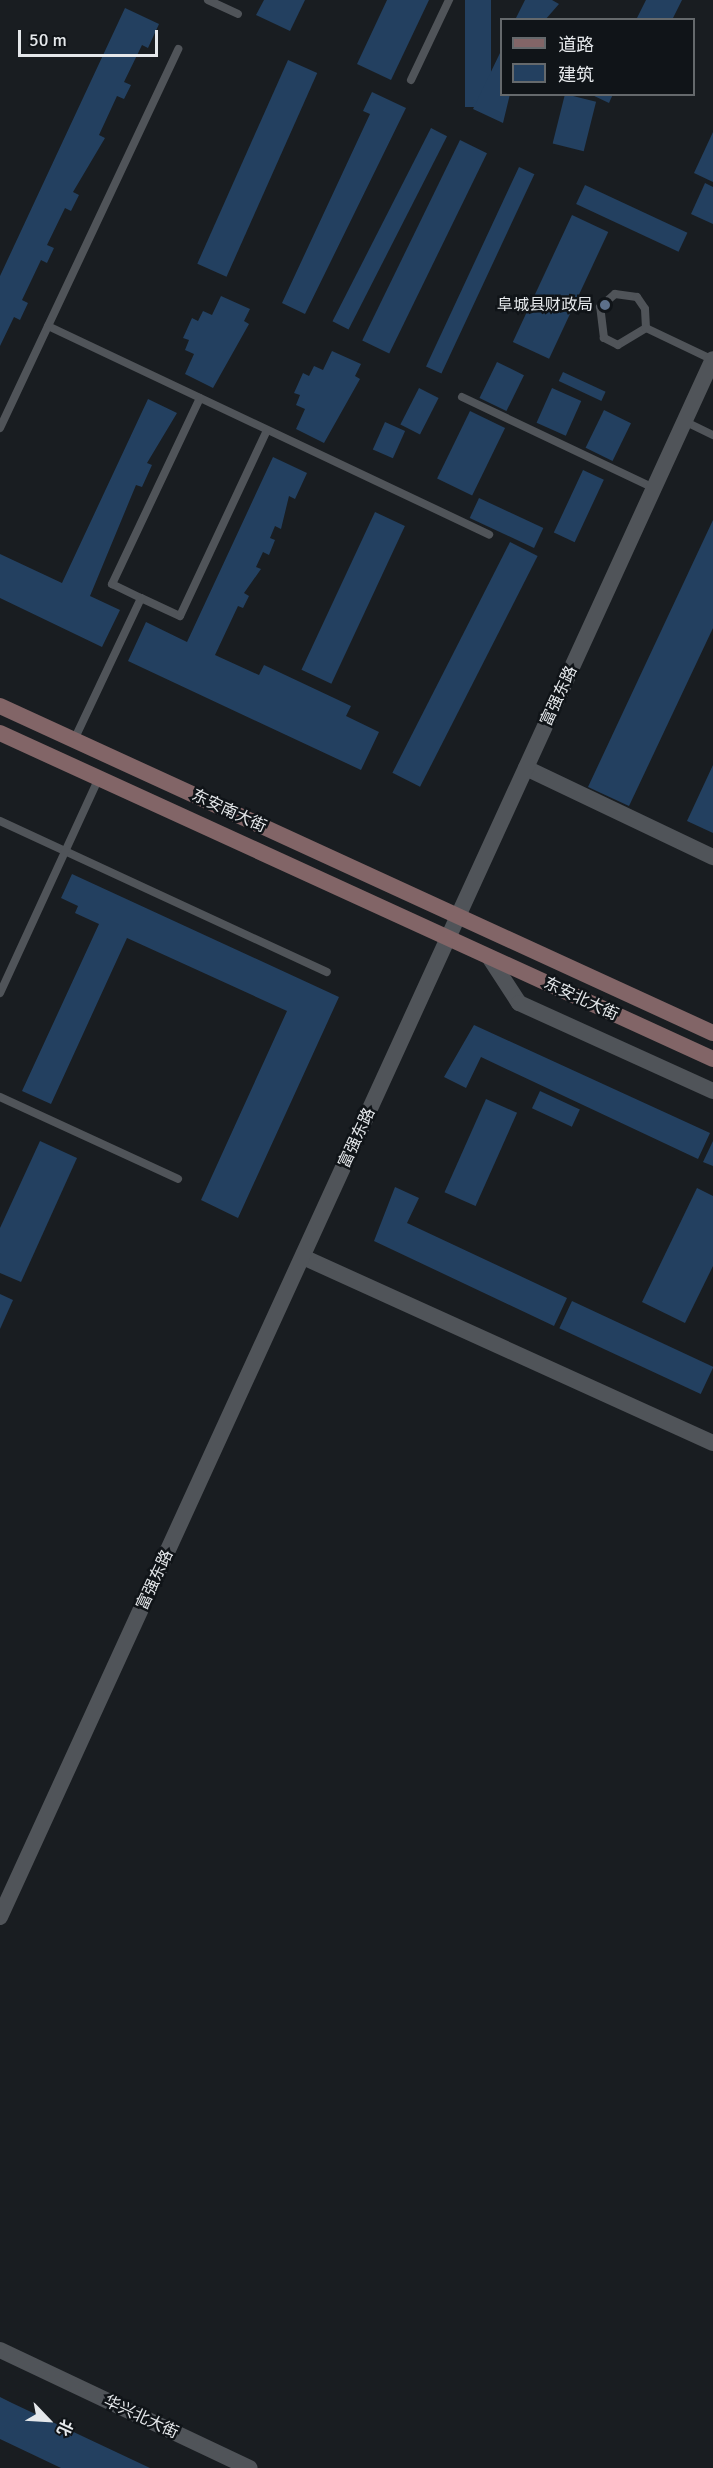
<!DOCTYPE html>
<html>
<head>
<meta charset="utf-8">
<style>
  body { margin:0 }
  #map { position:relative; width:713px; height:2468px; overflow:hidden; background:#191d21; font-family:Signika,"Noto Sans SC",sans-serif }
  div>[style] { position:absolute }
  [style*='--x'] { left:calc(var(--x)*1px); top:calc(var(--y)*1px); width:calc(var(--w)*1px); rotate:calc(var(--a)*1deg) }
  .building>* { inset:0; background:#234060; transform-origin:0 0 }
  .service>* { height:8px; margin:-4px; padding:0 4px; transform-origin:4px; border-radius:4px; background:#505459 }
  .minor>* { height:16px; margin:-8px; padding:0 8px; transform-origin:8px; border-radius:8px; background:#505459 }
  .tertiary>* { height:16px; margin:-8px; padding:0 8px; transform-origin:8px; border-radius:8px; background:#505459 }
  .secondary>* { height:16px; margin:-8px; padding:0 8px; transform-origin:8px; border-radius:8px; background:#826567 }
  .dots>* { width:16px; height:16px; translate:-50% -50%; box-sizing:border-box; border:3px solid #101418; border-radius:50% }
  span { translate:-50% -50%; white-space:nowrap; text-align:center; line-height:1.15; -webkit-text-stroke:5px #101418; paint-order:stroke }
  .poi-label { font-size:16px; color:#e5e8eb }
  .right { translate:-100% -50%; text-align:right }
  .street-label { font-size:16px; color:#e5e8eb }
  .legend { position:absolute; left:500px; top:18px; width:195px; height:78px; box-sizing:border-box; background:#101418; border:2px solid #65696c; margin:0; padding:8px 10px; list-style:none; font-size:18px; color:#e5e8eb }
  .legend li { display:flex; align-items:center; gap:12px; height:30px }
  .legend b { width:30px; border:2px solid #65696c }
  .north { position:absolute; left:18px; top:2390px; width:60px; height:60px; -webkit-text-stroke:4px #101418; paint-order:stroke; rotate:115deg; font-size:16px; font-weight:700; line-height:24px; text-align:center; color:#e5e8eb }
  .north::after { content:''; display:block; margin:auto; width:21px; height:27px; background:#e5e8eb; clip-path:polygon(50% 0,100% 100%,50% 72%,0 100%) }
  .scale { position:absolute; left:18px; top:30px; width:140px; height:27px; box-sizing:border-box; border:3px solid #e5e8eb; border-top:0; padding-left:8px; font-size:18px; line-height:21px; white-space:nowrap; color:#e5e8eb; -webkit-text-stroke:4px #101418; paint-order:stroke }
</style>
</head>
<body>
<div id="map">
  <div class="building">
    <div style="clip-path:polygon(264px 0,305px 0,290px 31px,256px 15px)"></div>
    <div style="clip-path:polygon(387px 0,429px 0,391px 80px,357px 64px)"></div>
    <div style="left:465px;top:0;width:26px;height:107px"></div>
    <div style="clip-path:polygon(525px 0,552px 0,559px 4px,545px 20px,515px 20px)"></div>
    <div style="clip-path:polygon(646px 0,682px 0,672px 20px,636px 20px)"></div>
    <div style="clip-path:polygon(125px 8px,159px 24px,148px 48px,142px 45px,124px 82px,131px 85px,124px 99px,117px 96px,99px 135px,105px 138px,73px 192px,79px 195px,71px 211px,65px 208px,47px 245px,54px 248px,47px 263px,41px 260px,22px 300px,28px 303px,20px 320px,14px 317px,0 346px,0 276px)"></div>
    <div style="clip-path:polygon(500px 53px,502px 94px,510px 94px,503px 123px,473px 109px)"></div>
    <div style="left:288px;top:60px;width:32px;height:223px;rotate:24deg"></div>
    <div style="clip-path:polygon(372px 92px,406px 108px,305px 314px,282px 303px,370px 114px,363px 111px)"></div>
    <div style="left:565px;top:94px;width:32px;height:51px;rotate:14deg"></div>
    <div style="clip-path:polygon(590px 94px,613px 94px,609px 103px)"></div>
    <div style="left:431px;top:128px;width:18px;height:217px;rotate:27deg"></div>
    <div style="clip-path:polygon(713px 132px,713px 182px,694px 173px)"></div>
    <div style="left:460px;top:140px;width:30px;height:223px;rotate:26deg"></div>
    <div style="left:519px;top:167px;width:17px;height:220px;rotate:25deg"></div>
    <div style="clip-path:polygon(705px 183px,713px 187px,713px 224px,691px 214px)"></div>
    <div style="left:585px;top:185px;width:113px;height:21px;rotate:25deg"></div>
    <div style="left:572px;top:215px;width:40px;height:140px;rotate:25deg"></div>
    <div style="clip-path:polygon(221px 296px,250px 309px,244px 321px,249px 324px,213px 388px,185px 374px,194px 354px,185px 350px,189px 340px,183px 338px,192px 318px,198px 321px,203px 311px,212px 315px)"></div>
    <div style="clip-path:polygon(332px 351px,361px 364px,355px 376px,360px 379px,324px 443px,296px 429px,305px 409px,296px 405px,300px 395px,294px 393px,303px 373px,309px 376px,314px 366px,323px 370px)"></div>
    <div style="left:497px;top:362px;width:30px;height:40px;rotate:26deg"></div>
    <div style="left:563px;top:372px;width:47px;height:10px;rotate:25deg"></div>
    <div style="left:419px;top:388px;width:22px;height:41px;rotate:27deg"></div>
    <div style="left:552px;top:388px;width:32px;height:38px;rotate:24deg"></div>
    <div style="clip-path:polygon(148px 399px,177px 413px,147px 463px,152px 465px,142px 487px,136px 485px,90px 596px,120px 610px,102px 647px,0 598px,0 554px,62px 583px)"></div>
    <div style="left:604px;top:410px;width:30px;height:42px;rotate:26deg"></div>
    <div style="left:470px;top:411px;width:39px;height:75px;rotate:26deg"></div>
    <div style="left:385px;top:422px;width:22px;height:30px;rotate:24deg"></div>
    <div style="clip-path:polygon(273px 457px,307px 473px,295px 499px,289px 496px,281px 529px,275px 526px,270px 538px,275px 540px,269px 555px,263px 552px,256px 567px,261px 569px,244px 593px,249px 596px,243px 608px,238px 606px,215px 655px,259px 675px,264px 665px,351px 706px,346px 716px,379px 732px,361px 770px,128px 661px,146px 622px,187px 642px)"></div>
    <div style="left:583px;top:470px;width:23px;height:69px;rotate:25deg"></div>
    <div style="left:479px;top:498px;width:71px;height:22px;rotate:25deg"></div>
    <div style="left:375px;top:512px;width:33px;height:174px;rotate:25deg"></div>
    <div style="clip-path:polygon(713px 520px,713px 628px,629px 806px,588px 787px)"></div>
    <div style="left:510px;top:542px;width:31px;height:259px;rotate:27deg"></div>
    <div style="clip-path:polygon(713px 765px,713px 833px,687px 821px)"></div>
    <div style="clip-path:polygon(72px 874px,339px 997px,238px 1218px,201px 1200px,287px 1011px,127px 938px,51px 1104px,22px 1091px,99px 924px,75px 913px,78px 906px,61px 898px)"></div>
    <div style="clip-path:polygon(474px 1025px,710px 1133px,698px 1159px,481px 1057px,466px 1088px,444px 1077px)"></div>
    <div style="left:540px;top:1091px;width:44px;height:19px;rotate:25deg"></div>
    <div style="left:486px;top:1099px;width:34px;height:102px;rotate:24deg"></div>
    <div style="clip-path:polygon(40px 1141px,77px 1158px,21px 1282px,0 1273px,0 1228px)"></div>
    <div style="clip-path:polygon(713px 1141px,713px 1166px,703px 1162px)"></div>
    <div style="clip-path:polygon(395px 1187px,419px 1198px,407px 1223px,567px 1298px,554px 1326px,374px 1241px)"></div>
    <div style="clip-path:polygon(697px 1188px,713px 1196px,713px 1266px,685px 1323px,642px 1302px)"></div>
    <div style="clip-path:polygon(0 1294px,13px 1300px,0 1329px)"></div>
    <div style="left:572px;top:1301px;width:156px;height:30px;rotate:25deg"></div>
    <div style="clip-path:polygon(0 2397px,12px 2403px,150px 2468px,61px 2468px,0 2439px)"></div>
  </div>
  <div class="service">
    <div style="--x:208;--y:0;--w:33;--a:25"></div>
    <div style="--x:411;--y:80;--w:89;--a:-64.6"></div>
    <div style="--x:48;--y:326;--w:488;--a:25.3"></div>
    <div style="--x:646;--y:328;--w:33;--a:149"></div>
    <div style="--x:618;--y:345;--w:16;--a:-153"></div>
    <div style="--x:604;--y:338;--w:31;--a:-97"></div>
    <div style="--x:600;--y:307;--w:20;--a:-41"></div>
    <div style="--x:615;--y:294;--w:22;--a:8"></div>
    <div style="--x:637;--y:297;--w:14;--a:56"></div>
    <div style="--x:645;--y:309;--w:19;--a:87"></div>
    <div style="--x:646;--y:328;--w:74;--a:25.5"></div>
    <div style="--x:462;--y:397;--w:212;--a:25.4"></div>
    <div style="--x:200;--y:398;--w:206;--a:115.3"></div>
    <div style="--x:112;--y:584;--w:32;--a:26"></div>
    <div style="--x:141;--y:598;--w:43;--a:24.8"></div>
    <div style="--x:180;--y:616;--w:205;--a:-64.9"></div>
    <div style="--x:684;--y:421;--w:32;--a:26"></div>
    <div style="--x:0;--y:428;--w:419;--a:-64.8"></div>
    <div style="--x:74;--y:740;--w:157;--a:-64.7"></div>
    <div style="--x:0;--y:821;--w:360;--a:24.8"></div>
    <div style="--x:0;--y:993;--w:237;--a:-65.3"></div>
    <div style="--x:0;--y:1097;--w:196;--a:24.7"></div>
  </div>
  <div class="minor">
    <div style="--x:526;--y:768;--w:207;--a:25.5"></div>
    <div style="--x:489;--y:957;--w:55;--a:56.9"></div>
    <div style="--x:519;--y:1003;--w:213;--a:24.4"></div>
    <div style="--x:303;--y:1257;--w:450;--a:24.4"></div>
  </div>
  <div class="tertiary">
    <div style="--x:0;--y:1917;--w:1713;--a:-65.41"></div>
    <div style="--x:0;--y:2350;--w:276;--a:25.3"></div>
  </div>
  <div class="secondary">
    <div style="--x:0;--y:706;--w:784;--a:24.64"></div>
    <div style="--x:0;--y:733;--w:784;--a:24.57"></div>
  </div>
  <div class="dots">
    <div style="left:605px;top:305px;background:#5c6f8a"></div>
  </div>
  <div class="poi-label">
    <span class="right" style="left:593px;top:305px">阜城县财政局</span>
  </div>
  <div class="street-label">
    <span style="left:559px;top:696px;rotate:-65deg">富强东路</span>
    <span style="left:229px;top:811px;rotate:25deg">东安南大街</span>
    <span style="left:581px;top:999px;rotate:25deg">东安北大街</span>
    <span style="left:357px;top:1138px;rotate:-65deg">富强东路</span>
    <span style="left:155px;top:1580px;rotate:-65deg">富强东路</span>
    <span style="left:141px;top:2417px;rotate:25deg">华兴北大街</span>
  </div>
  <ul class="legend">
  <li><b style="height:8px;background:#826567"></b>道路</li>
  <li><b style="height:16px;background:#234060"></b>建筑</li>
  </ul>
  <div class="north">北</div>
  <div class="scale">50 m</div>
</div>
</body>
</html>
